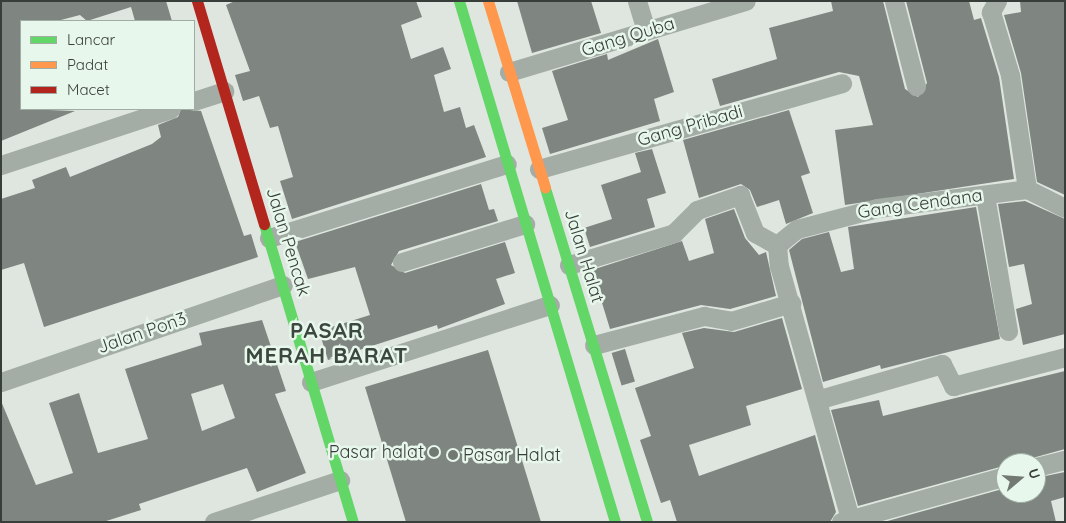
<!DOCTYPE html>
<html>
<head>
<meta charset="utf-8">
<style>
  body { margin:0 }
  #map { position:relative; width:1066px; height:523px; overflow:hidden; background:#dee6df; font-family:Quicksand,sans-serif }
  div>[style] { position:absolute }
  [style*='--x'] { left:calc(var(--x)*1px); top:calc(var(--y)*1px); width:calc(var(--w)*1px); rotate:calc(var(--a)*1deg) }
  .building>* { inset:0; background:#7f8580; transform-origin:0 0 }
  .street>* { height:19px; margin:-9.5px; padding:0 9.5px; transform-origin:9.5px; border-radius:9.5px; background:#a4aca6 }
  .fast>* { height:11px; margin:-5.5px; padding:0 5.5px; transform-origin:5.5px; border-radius:5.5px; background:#63d668 }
  .slow>* { height:11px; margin:-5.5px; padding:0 5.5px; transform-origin:5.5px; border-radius:5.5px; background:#ff974d }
  .jam>* { height:11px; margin:-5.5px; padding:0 5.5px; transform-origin:5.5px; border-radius:5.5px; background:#b3261e }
  .dots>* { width:14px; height:14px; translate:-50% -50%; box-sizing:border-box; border:2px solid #e7f7eb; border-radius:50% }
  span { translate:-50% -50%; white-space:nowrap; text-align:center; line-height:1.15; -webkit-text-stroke:5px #e7f7eb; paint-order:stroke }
  .street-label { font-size:18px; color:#383e39 }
  .poi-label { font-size:18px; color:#383e39 }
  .right { translate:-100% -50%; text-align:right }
  .left { translate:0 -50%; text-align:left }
  .district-label { font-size:22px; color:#3c483f; font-weight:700; letter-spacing:1px }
  .frame { position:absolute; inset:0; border:2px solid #383e39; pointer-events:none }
  .legend { position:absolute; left:20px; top:20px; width:175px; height:90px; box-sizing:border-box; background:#e7f7eb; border:1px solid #a1ada4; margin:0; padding:6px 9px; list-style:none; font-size:15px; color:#383e39 }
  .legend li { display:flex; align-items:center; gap:10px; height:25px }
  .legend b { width:25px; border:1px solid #a1ada4 }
  .north { position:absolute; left:996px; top:453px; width:50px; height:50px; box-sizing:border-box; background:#e7f7eb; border:1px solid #a1ada4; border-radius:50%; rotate:72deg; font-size:14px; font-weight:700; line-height:20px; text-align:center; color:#383e39 }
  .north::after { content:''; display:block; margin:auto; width:18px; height:22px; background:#727973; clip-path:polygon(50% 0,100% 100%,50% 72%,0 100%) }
</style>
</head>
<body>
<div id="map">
  <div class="building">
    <div style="clip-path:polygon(1px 1px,166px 1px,172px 21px,135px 21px,131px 7px,87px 21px,80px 15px,57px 21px,21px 21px,21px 109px,75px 111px,1px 141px)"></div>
    <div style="clip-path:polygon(235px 1px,416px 1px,422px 17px,401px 25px,411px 59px,443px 47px,451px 69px,434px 75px,444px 112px,460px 107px,466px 128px,474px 125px,486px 157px,292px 219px,280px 181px,293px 177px,278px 126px,270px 128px,259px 96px,243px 101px,235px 75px,250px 71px,226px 5px)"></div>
    <div style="clip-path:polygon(517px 1px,591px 1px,601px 33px,532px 53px)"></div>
    <div style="clip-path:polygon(831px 1px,883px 1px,905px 89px,918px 97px,927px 83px,906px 1px,969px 1px,974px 20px,981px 18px,999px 77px,1014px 179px,845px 205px,835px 130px,873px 125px,859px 76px,839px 72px,720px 106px,712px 79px,777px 59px,769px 28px,833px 11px)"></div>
    <div style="clip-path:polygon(1020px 1px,1065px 1px,1065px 195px,1037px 182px,1021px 73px,1004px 15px,1021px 12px)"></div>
    <div style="clip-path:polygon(658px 39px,674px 92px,654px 99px,660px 121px,550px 154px,542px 128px,568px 120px,552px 71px,607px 54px,608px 60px)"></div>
    <div style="clip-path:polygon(181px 109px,201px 111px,244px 236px,251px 234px,258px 257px,44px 327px,24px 263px,1px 270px,1px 199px,35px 188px,32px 180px,66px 167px,70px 177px,152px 144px,161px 137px,158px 125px,178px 117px)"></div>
    <div style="clip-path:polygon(789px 110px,810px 173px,801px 176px,813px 213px,786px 224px,779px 200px,757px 207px,750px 190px,741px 184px,699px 198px,683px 140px)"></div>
    <div style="clip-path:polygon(652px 149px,666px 193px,647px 199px,655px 227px,590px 247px,584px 228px,612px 219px,601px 185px,641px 172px,635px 153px)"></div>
    <div style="clip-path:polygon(481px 184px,489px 210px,494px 209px,498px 221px,399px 251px,391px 265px,405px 273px,505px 242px,515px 273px,496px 279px,505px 304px,438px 329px,437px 325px,328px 360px,319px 331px,370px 315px,355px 267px,308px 279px,295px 242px)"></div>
    <div style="clip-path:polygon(1025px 201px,1065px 219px,1065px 334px,1023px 345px,1016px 309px,1032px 304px,1024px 264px,1009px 267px,998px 204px)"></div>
    <div style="clip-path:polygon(976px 207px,1000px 339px,881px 369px,880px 365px,823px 382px,789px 250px,802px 239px,829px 232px,841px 272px,854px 269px,848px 227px)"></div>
    <div style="clip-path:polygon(734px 209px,745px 238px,759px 255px,766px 252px,776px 296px,730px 309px,701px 305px,610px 329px,592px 270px,682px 241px,689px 261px,714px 253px,705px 219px)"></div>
    <div style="clip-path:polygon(782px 318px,802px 389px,746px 406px,751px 425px,689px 445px,699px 476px,815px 435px,836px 512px,830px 522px,677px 522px,670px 500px,661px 503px,640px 440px,651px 436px,635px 388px,694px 368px,682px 333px,704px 328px,734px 332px)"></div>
    <div style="clip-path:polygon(evenodd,262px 320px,286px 391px,275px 394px,306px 473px,257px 492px,247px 468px,139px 504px,141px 510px,103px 522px,1px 522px,1px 401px,36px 485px,73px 473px,49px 403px,79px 393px,98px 453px,148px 439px,125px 369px,202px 345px,199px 333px,262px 320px,223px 384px,235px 418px,202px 431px,191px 394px,223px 384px)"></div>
    <div style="left:625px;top:349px;width:34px;height:14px;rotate:73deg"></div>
    <div style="clip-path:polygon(488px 350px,541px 522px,406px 522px,365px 387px)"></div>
    <div style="clip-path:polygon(1065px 371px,1065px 449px,858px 506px,831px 410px,879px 400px,883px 416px)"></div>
    <div style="clip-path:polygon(1065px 472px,1065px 497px,1051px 501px,1056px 522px,884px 522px,1006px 488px,1006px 493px,1036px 493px,1036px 478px)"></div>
  </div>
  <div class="street">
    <div style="--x:637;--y:1;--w:31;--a:73"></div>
    <div style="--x:894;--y:1;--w:88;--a:75.5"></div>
    <div style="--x:997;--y:1;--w:13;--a:119"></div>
    <div style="--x:991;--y:12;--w:66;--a:73.2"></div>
    <div style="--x:1010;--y:75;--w:115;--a:81.5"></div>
    <div style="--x:509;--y:72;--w:247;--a:-16.7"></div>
    <div style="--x:194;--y:101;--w:32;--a:-18"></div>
    <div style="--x:1;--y:165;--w:178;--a:-18.3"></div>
    <div style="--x:539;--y:169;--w:315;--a:-15.8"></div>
    <div style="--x:985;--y:195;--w:138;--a:80.4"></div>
    <div style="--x:269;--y:238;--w:249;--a:-17.3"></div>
    <div style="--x:777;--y:245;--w:26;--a:-39"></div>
    <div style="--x:797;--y:229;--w:83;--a:-14.7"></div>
    <div style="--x:877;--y:208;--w:151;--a:-7.2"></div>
    <div style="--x:1027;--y:189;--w:42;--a:26.6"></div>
    <div style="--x:777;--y:245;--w:21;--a:85"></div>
    <div style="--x:779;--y:266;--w:263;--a:74.3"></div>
    <div style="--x:402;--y:262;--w:129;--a:-17.2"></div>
    <div style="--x:569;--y:265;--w:110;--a:-16.9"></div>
    <div style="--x:674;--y:233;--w:33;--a:-45"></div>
    <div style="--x:697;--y:210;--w:46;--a:-19.2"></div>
    <div style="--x:740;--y:195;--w:41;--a:68.5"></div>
    <div style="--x:755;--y:233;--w:25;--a:29"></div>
    <div style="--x:594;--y:345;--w:114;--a:-14.8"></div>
    <div style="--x:704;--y:316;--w:27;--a:10"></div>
    <div style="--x:731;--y:321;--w:63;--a:-16.7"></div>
    <div style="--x:1;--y:382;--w:298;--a:-19"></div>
    <div style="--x:311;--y:382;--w:251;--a:-17.9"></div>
    <div style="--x:820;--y:399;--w:127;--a:-16"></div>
    <div style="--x:942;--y:364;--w:25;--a:63"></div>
    <div style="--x:953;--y:386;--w:116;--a:-14.5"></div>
    <div style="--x:1036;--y:467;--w:30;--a:-14"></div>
    <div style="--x:214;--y:522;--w:133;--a:-18.4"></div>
    <div style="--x:841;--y:522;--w:171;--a:-15.6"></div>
  </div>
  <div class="fast">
    <div style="--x:459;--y:1;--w:544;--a:73.33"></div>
    <div style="--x:545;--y:188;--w:349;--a:73"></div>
    <div style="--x:264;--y:224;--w:311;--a:73.4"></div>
  </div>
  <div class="slow">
    <div style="--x:488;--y:1;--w:195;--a:73"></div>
  </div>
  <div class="jam">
    <div style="--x:197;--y:1;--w:233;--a:73.3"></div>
  </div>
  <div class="dots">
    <div style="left:434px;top:452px;background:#727973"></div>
    <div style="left:453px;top:455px;background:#727973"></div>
  </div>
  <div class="street-label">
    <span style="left:628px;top:37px;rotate:-17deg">Gang Quba</span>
    <span style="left:690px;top:126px;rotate:-16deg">Gang Pribadi</span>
    <span style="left:920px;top:204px;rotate:-8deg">Gang Cendana</span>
    <span style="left:288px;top:242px;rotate:73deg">Jalan Pencak</span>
    <span style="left:584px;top:256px;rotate:73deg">Jalan Halat</span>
    <span style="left:142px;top:333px;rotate:-19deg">Jalan Pon3</span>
  </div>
  <div class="poi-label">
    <span class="right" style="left:424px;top:452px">Pasar halat</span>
    <span class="left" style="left:463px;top:455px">Pasar Halat</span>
  </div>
  <div class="district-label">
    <span style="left:327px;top:343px">PASAR<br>MERAH BARAT</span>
  </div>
  <div class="frame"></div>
  <ul class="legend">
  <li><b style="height:6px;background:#63d668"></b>Lancar</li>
  <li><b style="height:6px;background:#ff974d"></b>Padat</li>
  <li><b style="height:6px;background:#b3261e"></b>Macet</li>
  </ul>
  <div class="north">U</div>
</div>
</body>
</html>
